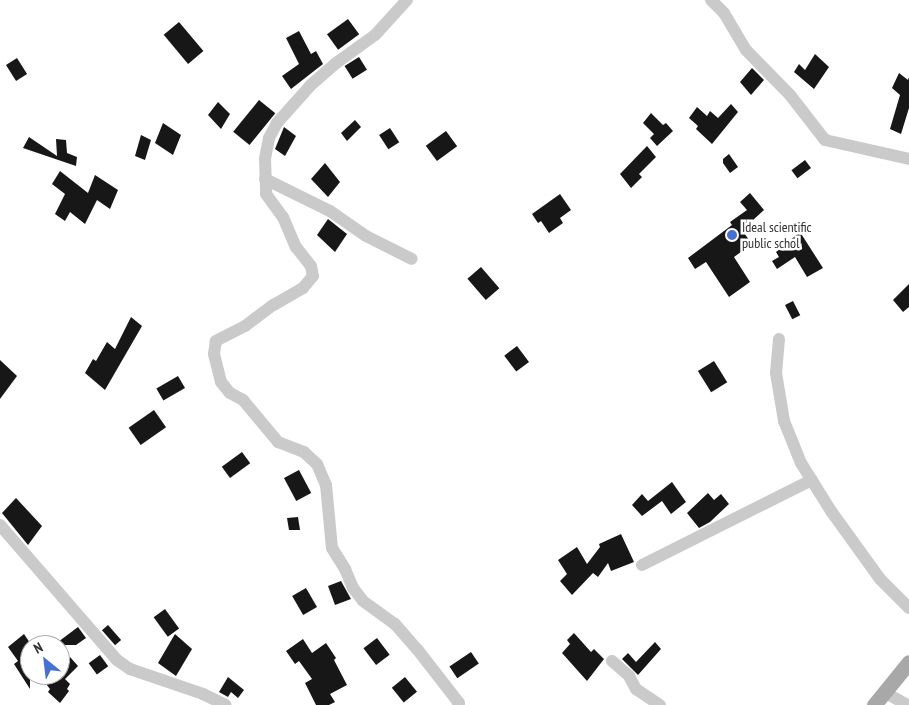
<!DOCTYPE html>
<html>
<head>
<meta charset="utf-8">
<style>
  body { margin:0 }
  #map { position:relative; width:909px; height:705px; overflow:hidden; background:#fff; font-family:"PT Sans Narrow",sans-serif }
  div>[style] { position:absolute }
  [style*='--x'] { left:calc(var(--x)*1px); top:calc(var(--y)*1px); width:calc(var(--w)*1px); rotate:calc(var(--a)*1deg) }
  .building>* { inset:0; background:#171717; transform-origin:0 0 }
  .minor>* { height:12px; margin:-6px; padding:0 6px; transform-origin:6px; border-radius:6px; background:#cacaca }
  .major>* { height:15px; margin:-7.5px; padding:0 7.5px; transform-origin:7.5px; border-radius:7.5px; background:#a8a8a8 }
  .dots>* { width:14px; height:14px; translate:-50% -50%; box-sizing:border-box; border:2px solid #fff; border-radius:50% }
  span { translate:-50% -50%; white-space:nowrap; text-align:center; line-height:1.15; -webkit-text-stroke:5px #fff; paint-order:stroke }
  .poi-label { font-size:14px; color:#303030 }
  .left { translate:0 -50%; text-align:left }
  .north { position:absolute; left:20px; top:635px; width:50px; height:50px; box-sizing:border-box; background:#fff; border:1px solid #acacac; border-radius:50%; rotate:331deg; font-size:14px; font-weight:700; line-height:20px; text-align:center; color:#303030 }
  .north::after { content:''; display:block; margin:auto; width:18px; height:22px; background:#4770d2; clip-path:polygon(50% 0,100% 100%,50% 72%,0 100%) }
</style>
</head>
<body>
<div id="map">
  <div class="building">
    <div style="left:348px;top:19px;width:19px;height:26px;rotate:54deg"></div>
    <div style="left:179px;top:22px;width:38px;height:20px;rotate:50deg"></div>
    <div style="clip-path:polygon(299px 31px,311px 54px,316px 51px,323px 64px,291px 89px,282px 76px,299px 64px,286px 38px)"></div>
    <div style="clip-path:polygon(815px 54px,829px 67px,814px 89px,794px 72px,799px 64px,805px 70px)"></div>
    <div style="left:359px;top:57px;width:15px;height:17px;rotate:58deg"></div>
    <div style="left:17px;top:58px;width:19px;height:13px;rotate:58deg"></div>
    <div style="clip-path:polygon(752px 68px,764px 80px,751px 95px,740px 82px)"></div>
    <div style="clip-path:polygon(899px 73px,908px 80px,909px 77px,909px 108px,901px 134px,890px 129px,900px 95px,892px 88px)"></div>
    <div style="left:259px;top:100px;width:21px;height:41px;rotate:39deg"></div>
    <div style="clip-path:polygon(218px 102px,230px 114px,221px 129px,208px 115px)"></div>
    <div style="clip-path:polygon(731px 104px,738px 112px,712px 144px,696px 129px,698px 126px,689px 118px,697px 107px,707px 116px,710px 111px,718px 118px)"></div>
    <div style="clip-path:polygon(651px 113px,663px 125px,666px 123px,673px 131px,657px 146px,650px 138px,654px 134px,643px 123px)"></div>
    <div style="clip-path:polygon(355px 120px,361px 127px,347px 141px,341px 133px)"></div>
    <div style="clip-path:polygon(163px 123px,181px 135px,173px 155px,155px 143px)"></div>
    <div style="clip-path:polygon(284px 127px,296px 136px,285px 156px,275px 149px)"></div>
    <div style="left:390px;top:128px;width:17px;height:13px;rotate:57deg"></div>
    <div style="left:446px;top:131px;width:19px;height:25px;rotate:54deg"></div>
    <div style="clip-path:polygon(141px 135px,151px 140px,145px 160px,135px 156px)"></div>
    <div style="clip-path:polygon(29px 137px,57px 156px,56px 139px,66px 140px,67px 153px,77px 157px,76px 166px,23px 148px)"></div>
    <div style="clip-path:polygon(647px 146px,656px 157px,639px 174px,642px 177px,631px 188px,620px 174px)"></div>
    <div style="clip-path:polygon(729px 154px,738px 167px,730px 173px,723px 163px,723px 159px)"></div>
    <div style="left:805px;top:160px;width:10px;height:17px;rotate:53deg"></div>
    <div style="clip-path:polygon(325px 163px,340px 182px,328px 197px,311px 179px)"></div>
    <div style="clip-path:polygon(60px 171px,88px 193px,95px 175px,118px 190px,110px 209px,97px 200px,85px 224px,70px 212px,65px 221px,55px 214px,65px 194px,52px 184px)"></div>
    <div style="clip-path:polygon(750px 193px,764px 210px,742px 230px,752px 244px,734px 257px,750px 282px,729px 297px,706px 262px,695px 269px,688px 258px,732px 225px,730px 222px,747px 210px,740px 202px)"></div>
    <div style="clip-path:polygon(560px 194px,571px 210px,560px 218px,563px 223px,549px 233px,541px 221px,538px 223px,532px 214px)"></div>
    <div style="clip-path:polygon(328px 219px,347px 234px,335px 252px,317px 235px)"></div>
    <div style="clip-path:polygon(800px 232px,823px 268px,807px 277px,795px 257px,777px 269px,772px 261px,779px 257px,776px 252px)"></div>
    <div style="left:481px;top:267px;width:28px;height:18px;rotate:49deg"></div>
    <div style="clip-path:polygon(909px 284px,909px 307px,903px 312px,893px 300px)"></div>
    <div style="left:793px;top:301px;width:16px;height:9px;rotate:63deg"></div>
    <div style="clip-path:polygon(131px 317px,142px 326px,105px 390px,85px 373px,93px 359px,96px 361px,107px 342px,115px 349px)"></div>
    <div style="left:517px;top:346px;width:20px;height:16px;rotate:53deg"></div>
    <div style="clip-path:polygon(0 360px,17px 376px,0 399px)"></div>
    <div style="left:714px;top:361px;width:25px;height:19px;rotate:58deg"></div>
    <div style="left:178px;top:376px;width:14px;height:25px;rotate:60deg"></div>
    <div style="left:154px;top:410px;width:21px;height:31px;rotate:55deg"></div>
    <div style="left:242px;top:452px;width:14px;height:25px;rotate:54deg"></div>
    <div style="left:299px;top:470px;width:26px;height:17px;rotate:62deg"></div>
    <div style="clip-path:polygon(672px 482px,686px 502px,671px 514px,662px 501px,642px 516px,632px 505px,642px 494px,648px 501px)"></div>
    <div style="clip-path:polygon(708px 493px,714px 500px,721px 494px,729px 504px,710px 522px,699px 528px,687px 513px)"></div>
    <div style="clip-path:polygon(16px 498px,42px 526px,28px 545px,2px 513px)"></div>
    <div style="clip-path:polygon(298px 517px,300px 530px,289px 530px,287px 518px)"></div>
    <div style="clip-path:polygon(621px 534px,634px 562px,611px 571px,608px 563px,598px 577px,593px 573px,572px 595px,560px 581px,567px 574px,558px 560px,577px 547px,587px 564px,600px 547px,599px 544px)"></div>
    <div style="clip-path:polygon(341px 581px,351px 599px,335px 605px,328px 586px)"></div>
    <div style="left:306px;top:588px;width:22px;height:16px;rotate:60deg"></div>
    <div style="left:165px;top:609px;width:24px;height:14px;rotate:54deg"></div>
    <div style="left:108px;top:625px;width:20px;height:8px;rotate:49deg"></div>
    <div style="clip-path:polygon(78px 627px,86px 638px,76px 645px,54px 645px)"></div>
    <div style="clip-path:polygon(574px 633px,591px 652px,594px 649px,604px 659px,587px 681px,562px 653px,570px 644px,567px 640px)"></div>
    <div style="clip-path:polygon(24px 634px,30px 643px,30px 689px,14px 664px,18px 661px,8px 647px)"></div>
    <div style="clip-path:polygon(175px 634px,192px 649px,176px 676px,158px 663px)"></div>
    <div style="left:377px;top:638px;width:21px;height:17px;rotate:53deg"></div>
    <div style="clip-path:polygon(303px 639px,312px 653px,326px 643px,336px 658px,334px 660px,347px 685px,330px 694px,335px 702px,329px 705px,316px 705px,305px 683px,312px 679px,299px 661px,295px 664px,286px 651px)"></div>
    <div style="clip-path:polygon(655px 642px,661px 649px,638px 675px,622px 659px,628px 653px,636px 662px)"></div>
    <div style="left:471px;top:652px;width:14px;height:26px;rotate:56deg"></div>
    <div style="left:100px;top:655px;width:14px;height:14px;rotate:54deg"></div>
    <div style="clip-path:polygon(70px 657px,78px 666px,65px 679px,70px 684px,67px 689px,69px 691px,60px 703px,48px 692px,50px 689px,39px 675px,60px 675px,60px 667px)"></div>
    <div style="clip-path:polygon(228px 677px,244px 690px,238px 698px,231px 692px,228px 697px,219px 692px)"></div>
    <div style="left:405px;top:677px;width:19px;height:17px;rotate:51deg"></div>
  </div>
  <div class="minor">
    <div style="--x:407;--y:0;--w:47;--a:132.4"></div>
    <div style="--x:375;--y:35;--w:49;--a:144.1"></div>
    <div style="--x:335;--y:64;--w:33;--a:139"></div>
    <div style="--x:310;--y:86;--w:50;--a:131.7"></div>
    <div style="--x:277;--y:123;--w:17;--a:118"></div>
    <div style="--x:269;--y:138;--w:21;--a:101"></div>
    <div style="--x:265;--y:159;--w:35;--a:88"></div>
    <div style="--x:266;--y:194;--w:29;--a:54"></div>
    <div style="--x:283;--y:217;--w:33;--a:67"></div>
    <div style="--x:296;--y:247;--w:24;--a:52"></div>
    <div style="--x:311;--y:266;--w:10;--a:79"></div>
    <div style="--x:313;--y:276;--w:16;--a:130"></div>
    <div style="--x:303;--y:288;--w:34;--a:150"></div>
    <div style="--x:273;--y:305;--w:35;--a:143"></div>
    <div style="--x:245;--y:326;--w:33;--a:153"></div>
    <div style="--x:216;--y:341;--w:13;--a:99"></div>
    <div style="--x:214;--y:354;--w:29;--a:76"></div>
    <div style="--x:221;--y:382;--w:14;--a:51"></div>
    <div style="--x:230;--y:393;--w:15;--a:28"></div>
    <div style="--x:243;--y:400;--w:55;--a:50.2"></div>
    <div style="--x:278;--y:442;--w:28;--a:21"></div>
    <div style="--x:304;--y:452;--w:18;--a:43"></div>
    <div style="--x:317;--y:464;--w:23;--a:67"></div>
    <div style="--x:326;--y:485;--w:63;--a:84.6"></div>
    <div style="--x:332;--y:548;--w:25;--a:58"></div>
    <div style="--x:345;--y:569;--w:21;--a:67"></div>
    <div style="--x:353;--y:588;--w:16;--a:52"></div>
    <div style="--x:363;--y:601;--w:39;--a:36"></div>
    <div style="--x:395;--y:624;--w:33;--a:49"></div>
    <div style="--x:417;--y:649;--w:68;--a:52.1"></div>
    <div style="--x:459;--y:703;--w:2;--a:117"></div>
    <div style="--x:711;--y:0;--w:18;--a:45"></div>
    <div style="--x:724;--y:13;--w:43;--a:59.3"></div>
    <div style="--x:746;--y:50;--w:63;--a:45.6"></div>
    <div style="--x:790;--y:95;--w:57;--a:52.1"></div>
    <div style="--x:825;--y:140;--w:86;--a:12.7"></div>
    <div style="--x:265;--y:179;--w:72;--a:26.2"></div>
    <div style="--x:330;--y:211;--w:44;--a:34.8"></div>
    <div style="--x:366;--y:236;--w:51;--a:26.6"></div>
    <div style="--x:779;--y:339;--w:34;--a:95"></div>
    <div style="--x:776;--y:373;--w:49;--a:80.5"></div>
    <div style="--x:784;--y:421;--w:45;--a:68"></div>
    <div style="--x:801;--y:463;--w:57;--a:58"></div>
    <div style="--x:831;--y:511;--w:84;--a:54.2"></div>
    <div style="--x:880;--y:579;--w:41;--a:45"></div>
    <div style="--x:0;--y:525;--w:179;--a:49.1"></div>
    <div style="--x:117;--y:660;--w:16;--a:35"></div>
    <div style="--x:130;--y:669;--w:77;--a:18.9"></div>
    <div style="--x:203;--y:694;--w:25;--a:26"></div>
    <div style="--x:642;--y:565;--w:190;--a:-26.6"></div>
    <div style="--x:612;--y:661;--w:23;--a:41"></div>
    <div style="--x:629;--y:676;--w:15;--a:62"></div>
    <div style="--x:636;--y:689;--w:29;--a:34"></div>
    <div style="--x:884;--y:692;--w:26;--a:29"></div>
  </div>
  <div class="major">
    <div style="--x:874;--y:705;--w:55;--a:-50.9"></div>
  </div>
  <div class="dots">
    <div style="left:732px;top:235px;background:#4770d2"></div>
  </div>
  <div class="poi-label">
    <span class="left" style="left:742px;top:235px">Ideal scientific<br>public schol</span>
  </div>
  <div class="north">N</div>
</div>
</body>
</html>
